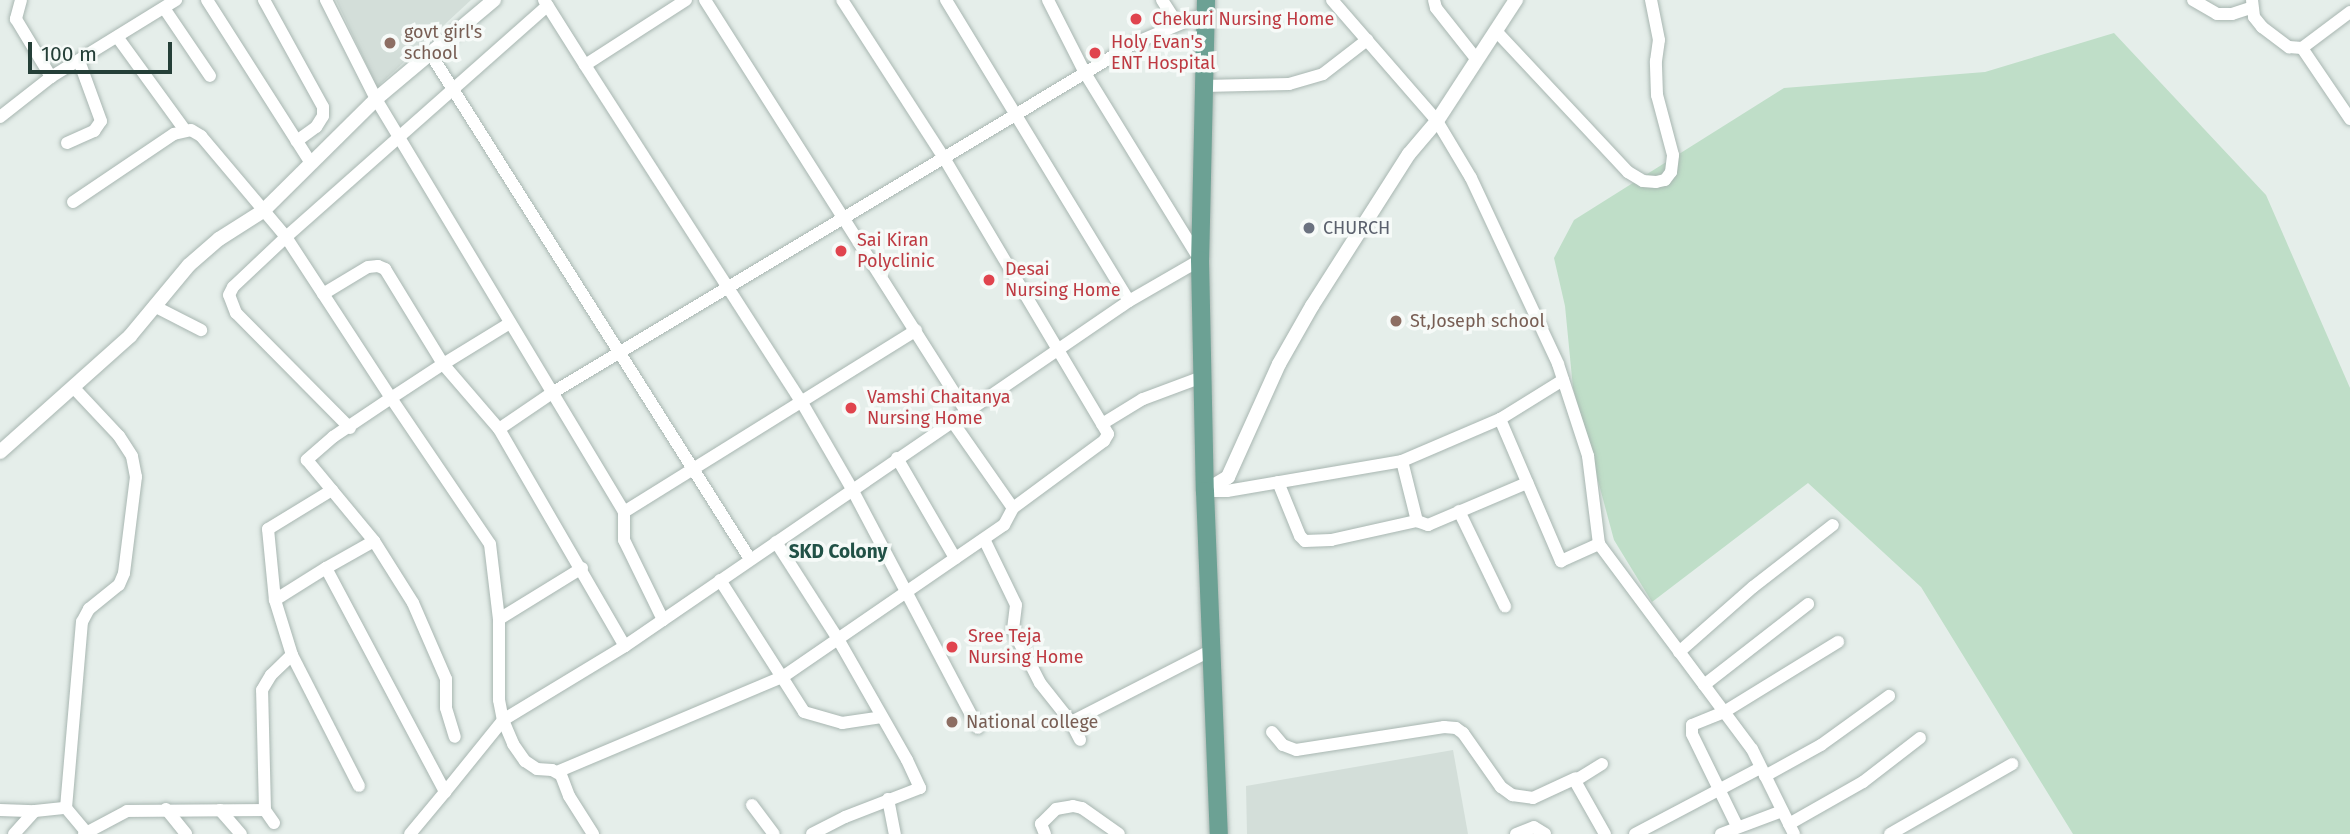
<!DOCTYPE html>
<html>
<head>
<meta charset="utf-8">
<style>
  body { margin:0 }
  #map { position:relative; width:2350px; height:834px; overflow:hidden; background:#e5eeea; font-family:"Fira Sans",sans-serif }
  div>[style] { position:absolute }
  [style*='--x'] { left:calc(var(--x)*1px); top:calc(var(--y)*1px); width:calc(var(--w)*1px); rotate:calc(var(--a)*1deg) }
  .built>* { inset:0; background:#d3ded9 }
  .green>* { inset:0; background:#bfdec8 }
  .roads { filter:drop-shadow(0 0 2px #a8b6b1) drop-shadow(0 0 2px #a8b6b1) }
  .minor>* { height:12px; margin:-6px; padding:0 6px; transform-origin:6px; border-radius:6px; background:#fff }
  .tertiary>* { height:14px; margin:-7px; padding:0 7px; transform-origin:7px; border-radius:7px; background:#fff }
  .primary>* { height:18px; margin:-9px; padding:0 9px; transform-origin:9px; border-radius:9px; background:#6ca194 }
  .dots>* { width:19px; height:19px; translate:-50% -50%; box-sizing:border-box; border:4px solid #f6faf8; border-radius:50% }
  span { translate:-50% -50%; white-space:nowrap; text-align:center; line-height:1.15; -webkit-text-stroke:7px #f6faf8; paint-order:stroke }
  .health-label { font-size:18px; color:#be3a42 }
  .left { translate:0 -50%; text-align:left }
  .education-label { font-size:18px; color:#785e54 }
  .worship-label { font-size:18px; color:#5b616d }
  .neighbourhood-label { font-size:19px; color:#215146; font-weight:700 }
  .scale { position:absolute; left:28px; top:42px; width:144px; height:32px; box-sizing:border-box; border:4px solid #253f38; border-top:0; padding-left:9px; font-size:21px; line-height:24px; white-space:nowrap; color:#253f38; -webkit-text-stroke:5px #f6faf8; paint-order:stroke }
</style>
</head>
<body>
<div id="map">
  <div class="built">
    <div style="clip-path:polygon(336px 0,471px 0,377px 87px)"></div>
    <div style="clip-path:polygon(1453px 750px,1468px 834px,1247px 834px,1246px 786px)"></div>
  </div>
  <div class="green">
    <div style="clip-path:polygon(2114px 33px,2266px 195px,2350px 388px,2350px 834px,2073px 834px,1921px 587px,1808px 483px,1652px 602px,1614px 540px,1573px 388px,1565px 306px,1554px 258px,1574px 220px,1784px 88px,1985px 72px)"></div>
  </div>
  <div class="roads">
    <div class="minor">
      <div style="--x:21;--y:0;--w:20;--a:105"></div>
      <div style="--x:16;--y:19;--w:68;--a:58.9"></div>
      <div style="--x:207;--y:0;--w:193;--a:57.5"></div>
      <div style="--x:264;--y:0;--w:122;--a:61.1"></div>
      <div style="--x:323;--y:107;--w:9;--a:90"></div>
      <div style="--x:323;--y:116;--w:13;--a:122"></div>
      <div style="--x:316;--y:127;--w:24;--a:144"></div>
      <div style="--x:326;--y:0;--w:111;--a:63.2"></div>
      <div style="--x:376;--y:99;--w:482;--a:59"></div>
      <div style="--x:624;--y:512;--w:28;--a:90"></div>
      <div style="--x:624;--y:540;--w:89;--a:64"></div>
      <div style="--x:663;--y:620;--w:565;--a:-34.39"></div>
      <div style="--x:1129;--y:301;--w:82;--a:-30"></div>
      <div style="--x:1200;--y:260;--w:220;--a:-121.6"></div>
      <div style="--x:1085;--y:73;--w:82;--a:-116.9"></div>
      <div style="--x:544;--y:0;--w:77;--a:57.8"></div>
      <div style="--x:686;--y:0;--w:120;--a:147.2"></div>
      <div style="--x:585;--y:65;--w:399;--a:57.3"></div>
      <div style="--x:801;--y:401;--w:102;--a:59.9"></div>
      <div style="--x:852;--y:489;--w:270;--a:62.2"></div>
      <div style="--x:705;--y:0;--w:487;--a:57.6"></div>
      <div style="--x:946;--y:0;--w:352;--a:58.7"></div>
      <div style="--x:1162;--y:0;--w:27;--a:57"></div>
      <div style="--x:1332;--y:0;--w:160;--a:49"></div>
      <div style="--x:1437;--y:121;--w:66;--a:59.2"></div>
      <div style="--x:1471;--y:178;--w:205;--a:64.9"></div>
      <div style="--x:1558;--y:364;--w:97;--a:71.9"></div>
      <div style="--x:1588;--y:456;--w:89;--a:82.9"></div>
      <div style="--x:1599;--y:544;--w:256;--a:53.3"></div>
      <div style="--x:1752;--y:749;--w:95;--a:63.7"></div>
      <div style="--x:1434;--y:0;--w:8;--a:76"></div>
      <div style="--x:1436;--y:8;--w:66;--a:51.7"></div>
      <div style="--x:2193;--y:0;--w:28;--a:30"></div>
      <div style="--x:2217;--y:14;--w:15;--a:0"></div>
      <div style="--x:2232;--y:14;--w:20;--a:-18"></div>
      <div style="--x:2252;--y:0;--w:17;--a:83"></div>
      <div style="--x:2254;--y:17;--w:13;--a:51"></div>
      <div style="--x:2262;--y:27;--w:34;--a:37"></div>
      <div style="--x:2289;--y:47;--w:13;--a:4"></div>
      <div style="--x:164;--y:8;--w:82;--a:55.9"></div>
      <div style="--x:2350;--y:12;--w:60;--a:143.1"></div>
      <div style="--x:2302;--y:48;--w:86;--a:55.9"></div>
      <div style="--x:1496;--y:31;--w:193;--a:46.9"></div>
      <div style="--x:1628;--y:172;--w:17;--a:31"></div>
      <div style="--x:1643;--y:181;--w:13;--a:4"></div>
      <div style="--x:1656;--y:182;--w:9;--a:-13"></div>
      <div style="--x:1665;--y:180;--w:10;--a:-53"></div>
      <div style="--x:1671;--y:172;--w:17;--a:-83"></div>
      <div style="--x:1673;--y:155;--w:62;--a:-104.9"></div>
      <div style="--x:1657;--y:95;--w:34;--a:-92"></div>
      <div style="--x:1656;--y:61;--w:21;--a:-82"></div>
      <div style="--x:1659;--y:40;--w:41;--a:-101.3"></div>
      <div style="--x:118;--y:38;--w:112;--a:54"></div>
      <div style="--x:430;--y:53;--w:599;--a:57.69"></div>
      <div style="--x:1204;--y:86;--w:85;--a:-1.3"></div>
      <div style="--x:1289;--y:84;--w:35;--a:-16"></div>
      <div style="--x:1323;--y:74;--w:56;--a:-37.7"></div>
      <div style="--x:0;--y:117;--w:65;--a:-38.1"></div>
      <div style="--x:51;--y:77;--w:147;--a:-31.6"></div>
      <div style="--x:67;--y:143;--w:30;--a:-24"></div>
      <div style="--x:94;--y:131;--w:12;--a:-55"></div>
      <div style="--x:101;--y:121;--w:64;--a:-110.1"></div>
      <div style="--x:73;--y:202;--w:122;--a:-34"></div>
      <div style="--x:174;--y:134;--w:17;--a:-13"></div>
      <div style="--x:191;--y:130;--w:12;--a:31"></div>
      <div style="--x:201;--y:136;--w:132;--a:49.9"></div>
      <div style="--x:286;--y:237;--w:192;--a:56.9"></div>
      <div style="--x:391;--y:398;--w:70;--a:146.1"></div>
      <div style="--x:333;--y:437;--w:35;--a:139"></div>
      <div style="--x:307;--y:460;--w:105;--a:50.4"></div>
      <div style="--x:374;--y:541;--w:73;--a:57.8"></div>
      <div style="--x:413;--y:603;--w:83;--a:66.5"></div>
      <div style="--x:446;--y:679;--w:29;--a:90"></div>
      <div style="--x:446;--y:708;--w:30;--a:73"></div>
      <div style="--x:323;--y:294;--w:52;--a:-31"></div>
      <div style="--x:368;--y:267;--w:10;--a:-6"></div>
      <div style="--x:378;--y:266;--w:8;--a:23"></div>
      <div style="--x:385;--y:269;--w:111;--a:58.6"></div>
      <div style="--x:443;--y:364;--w:62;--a:146.8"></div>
      <div style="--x:391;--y:398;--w:176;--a:55.9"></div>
      <div style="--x:490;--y:544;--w:76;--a:83.2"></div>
      <div style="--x:154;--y:306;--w:53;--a:27.1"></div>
      <div style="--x:510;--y:323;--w:79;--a:148.5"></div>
      <div style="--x:443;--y:364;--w:86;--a:49.3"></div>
      <div style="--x:499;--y:429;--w:251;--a:59.9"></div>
      <div style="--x:625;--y:646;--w:46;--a:-34.4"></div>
      <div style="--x:1563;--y:380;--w:74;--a:148.2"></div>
      <div style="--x:1500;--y:419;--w:155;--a:66.8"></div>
      <div style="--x:1561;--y:561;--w:42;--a:-24.1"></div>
      <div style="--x:952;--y:421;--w:106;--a:55"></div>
      <div style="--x:1102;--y:424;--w:48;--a:-31.4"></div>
      <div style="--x:1143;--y:399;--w:63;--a:-20.4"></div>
      <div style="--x:350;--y:428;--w:162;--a:-134.7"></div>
      <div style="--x:236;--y:313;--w:19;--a:-111"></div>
      <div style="--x:229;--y:295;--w:9;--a:-63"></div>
      <div style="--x:233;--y:287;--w:73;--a:-43.3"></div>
      <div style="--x:286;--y:237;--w:349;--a:-41.5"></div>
      <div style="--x:499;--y:429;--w:64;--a:-34.2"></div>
      <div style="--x:552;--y:393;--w:680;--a:-30.98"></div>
      <div style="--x:1135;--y:43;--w:77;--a:-22.9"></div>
      <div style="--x:897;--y:458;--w:116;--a:59.9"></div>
      <div style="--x:1402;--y:461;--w:107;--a:-23.2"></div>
      <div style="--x:1278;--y:482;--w:58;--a:67.8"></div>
      <div style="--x:1300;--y:536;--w:7;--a:45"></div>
      <div style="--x:1305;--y:541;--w:26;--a:-2"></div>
      <div style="--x:1331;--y:540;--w:88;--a:-12.5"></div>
      <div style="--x:332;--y:490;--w:75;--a:148.6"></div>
      <div style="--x:268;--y:529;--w:71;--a:84.4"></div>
      <div style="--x:275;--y:600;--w:58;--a:72.8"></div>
      <div style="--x:292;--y:655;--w:147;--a:62.9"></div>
      <div style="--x:1205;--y:491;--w:22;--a:0"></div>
      <div style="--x:1227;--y:491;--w:178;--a:-9.7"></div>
      <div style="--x:1402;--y:461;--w:62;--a:76"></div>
      <div style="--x:1417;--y:521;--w:12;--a:20"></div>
      <div style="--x:1428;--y:525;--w:108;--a:-23"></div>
      <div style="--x:1459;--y:511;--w:106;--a:64.2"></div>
      <div style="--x:624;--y:512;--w:344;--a:-31.9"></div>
      <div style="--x:984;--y:539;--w:73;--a:64.1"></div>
      <div style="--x:1016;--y:605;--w:25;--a:97"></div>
      <div style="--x:1013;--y:630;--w:59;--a:63"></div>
      <div style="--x:1040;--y:683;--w:50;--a:51.5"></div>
      <div style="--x:1071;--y:722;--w:158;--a:-27.1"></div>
      <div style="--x:374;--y:541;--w:55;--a:150.6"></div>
      <div style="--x:326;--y:568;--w:254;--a:62"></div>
      <div style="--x:445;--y:792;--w:92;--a:-51.1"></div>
      <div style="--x:776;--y:542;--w:115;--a:57.4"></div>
      <div style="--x:838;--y:639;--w:139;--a:60.3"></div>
      <div style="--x:907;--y:760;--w:31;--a:65"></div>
      <div style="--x:920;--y:788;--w:80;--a:158.9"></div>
      <div style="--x:845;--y:817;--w:37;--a:153"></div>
      <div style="--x:582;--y:568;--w:97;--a:148.4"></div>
      <div style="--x:499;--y:619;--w:81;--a:90"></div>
      <div style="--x:499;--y:700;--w:20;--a:79"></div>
      <div style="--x:503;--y:720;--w:143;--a:-31.2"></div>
      <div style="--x:720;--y:580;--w:156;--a:57.5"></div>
      <div style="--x:804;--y:712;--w:40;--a:16"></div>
      <div style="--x:842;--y:723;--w:40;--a:-8.5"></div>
      <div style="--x:275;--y:600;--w:60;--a:-32.1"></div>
      <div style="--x:1679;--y:652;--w:98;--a:-41.3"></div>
      <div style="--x:1753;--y:587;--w:101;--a:-37.8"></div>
      <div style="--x:1704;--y:685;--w:132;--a:-37.9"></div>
      <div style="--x:503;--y:720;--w:26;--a:67"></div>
      <div style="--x:513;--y:744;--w:21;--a:55"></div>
      <div style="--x:525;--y:761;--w:14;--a:34"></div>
      <div style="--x:537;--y:769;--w:15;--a:4"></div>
      <div style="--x:552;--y:770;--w:10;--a:29"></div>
      <div style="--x:561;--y:775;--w:22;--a:69"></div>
      <div style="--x:569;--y:796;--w:45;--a:57.7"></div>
      <div style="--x:1071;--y:722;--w:20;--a:63"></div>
      <div style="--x:1272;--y:732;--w:17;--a:50"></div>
      <div style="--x:1283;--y:745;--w:14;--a:21"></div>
      <div style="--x:1296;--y:750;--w:150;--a:-8.8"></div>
      <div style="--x:1444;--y:727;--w:12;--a:5"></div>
      <div style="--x:1456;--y:728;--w:9;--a:36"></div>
      <div style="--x:1463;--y:733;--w:66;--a:54.9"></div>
      <div style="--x:1501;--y:787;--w:14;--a:36"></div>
      <div style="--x:1512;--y:795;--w:21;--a:8"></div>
      <div style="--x:1533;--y:798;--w:47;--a:-24.9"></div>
      <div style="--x:1602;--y:764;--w:32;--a:148"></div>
      <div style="--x:1575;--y:781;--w:61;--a:60.5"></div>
      <div style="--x:557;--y:772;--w:246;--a:-22.9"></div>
      <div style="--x:784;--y:676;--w:267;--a:-34.5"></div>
      <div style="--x:1004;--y:525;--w:19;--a:-62"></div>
      <div style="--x:1013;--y:508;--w:113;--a:-36.4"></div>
      <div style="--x:1104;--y:441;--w:8;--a:-60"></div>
      <div style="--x:1108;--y:434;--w:321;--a:-120.7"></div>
      <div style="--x:944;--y:158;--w:188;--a:-122.8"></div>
      <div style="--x:1765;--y:776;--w:64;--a:-29"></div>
      <div style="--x:1821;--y:745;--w:84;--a:-35.8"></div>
      <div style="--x:888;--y:799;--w:36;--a:79"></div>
      <div style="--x:752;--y:805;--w:36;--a:53"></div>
      <div style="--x:66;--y:808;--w:187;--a:-85.1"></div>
      <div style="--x:82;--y:622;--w:15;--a:-62"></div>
      <div style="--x:89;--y:609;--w:38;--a:-39"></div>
      <div style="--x:119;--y:585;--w:13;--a:-67"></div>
      <div style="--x:124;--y:573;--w:97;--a:-82.9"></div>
      <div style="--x:136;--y:477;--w:21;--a:-101"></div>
      <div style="--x:132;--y:456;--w:24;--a:-123"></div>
      <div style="--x:119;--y:436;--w:67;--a:-133.2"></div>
      <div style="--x:166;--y:809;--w:32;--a:51"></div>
      <div style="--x:0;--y:810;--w:35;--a:2"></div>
      <div style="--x:35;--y:811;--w:31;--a:-6"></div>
      <div style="--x:66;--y:808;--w:31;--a:50"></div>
      <div style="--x:220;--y:810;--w:32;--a:49"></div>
      <div style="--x:274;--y:823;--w:16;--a:-125"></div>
      <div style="--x:265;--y:810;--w:120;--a:-91.4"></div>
      <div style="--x:262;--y:690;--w:17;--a:-59"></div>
      <div style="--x:271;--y:675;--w:29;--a:-44"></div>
      <div style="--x:1789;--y:824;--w:85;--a:-29.6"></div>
      <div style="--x:1863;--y:782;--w:72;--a:-37.7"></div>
      <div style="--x:1737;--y:826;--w:102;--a:-116.1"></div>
      <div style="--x:1692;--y:734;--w:9;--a:-90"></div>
      <div style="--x:1692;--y:725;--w:35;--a:-22"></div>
      <div style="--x:1724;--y:712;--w:134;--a:-31.6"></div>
      <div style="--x:14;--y:834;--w:31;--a:-48"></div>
      <div style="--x:84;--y:834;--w:49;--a:-28.1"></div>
      <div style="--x:127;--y:811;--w:138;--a:-0.4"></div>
      <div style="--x:410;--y:834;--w:55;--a:-50.2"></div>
      <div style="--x:1045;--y:834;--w:11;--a:-112"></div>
      <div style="--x:1041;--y:824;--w:21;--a:-45"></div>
      <div style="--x:1056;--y:809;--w:17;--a:-10"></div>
      <div style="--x:1073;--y:806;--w:9;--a:13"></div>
      <div style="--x:1082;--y:808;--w:45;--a:35.1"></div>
      <div style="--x:1516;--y:834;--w:19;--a:-21"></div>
      <div style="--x:1534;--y:827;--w:13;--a:32"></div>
      <div style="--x:1635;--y:834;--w:141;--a:-27.8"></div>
      <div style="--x:1721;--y:834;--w:65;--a:-20.7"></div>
      <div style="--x:1890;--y:834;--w:141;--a:-29.8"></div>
    </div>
    <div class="tertiary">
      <div style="--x:0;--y:452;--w:174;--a:-41.7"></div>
      <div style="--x:130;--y:336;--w:92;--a:-50.3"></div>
      <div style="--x:189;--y:265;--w:40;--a:-41"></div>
      <div style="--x:219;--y:239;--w:52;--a:-32.5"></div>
      <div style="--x:263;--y:211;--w:159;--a:-44.7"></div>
      <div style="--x:376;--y:99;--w:154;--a:-40"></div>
      <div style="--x:1205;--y:491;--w:27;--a:-31"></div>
      <div style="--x:1228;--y:477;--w:124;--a:-65.7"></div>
      <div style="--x:1279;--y:364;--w:67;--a:-60.4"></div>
      <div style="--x:1312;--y:306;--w:180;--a:-57.5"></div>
      <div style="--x:1409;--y:154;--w:43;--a:-49.7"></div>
      <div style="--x:1437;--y:121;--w:145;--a:-56.9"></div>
    </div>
    <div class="primary">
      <div style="--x:1206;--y:0;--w:260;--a:91.3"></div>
      <div style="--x:1200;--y:260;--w:231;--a:88.8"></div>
      <div style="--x:1205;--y:491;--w:343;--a:87.7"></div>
    </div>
  </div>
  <div class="dots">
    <div style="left:1136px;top:19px;background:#e0444e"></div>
    <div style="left:390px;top:43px;background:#8d6e63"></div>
    <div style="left:1095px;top:53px;background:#e0444e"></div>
    <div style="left:1309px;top:228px;background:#6b7280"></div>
    <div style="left:841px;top:251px;background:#e0444e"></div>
    <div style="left:989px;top:280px;background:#e0444e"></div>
    <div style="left:1396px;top:321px;background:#8d6e63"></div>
    <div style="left:851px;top:408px;background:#e0444e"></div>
    <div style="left:952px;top:647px;background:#e0444e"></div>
    <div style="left:952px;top:722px;background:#8d6e63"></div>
  </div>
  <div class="health-label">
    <span class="left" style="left:1152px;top:19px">Chekuri Nursing Home</span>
    <span class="left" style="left:1111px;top:53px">Holy Evan's<br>ENT Hospital</span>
    <span class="left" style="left:857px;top:251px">Sai Kiran<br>Polyclinic</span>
    <span class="left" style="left:1005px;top:280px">Desai<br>Nursing Home</span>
    <span class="left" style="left:867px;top:408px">Vamshi Chaitanya<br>Nursing Home</span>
    <span class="left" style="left:968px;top:647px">Sree Teja<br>Nursing Home</span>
  </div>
  <div class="education-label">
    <span class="left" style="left:404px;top:43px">govt girl's<br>school</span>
    <span class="left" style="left:1410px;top:321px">St,Joseph school</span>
    <span class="left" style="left:966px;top:722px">National college</span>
  </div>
  <div class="worship-label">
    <span class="left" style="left:1323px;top:228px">CHURCH</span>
  </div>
  <div class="neighbourhood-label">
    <span style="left:838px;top:552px">SKD Colony</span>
  </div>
  <div class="scale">100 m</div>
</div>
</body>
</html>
